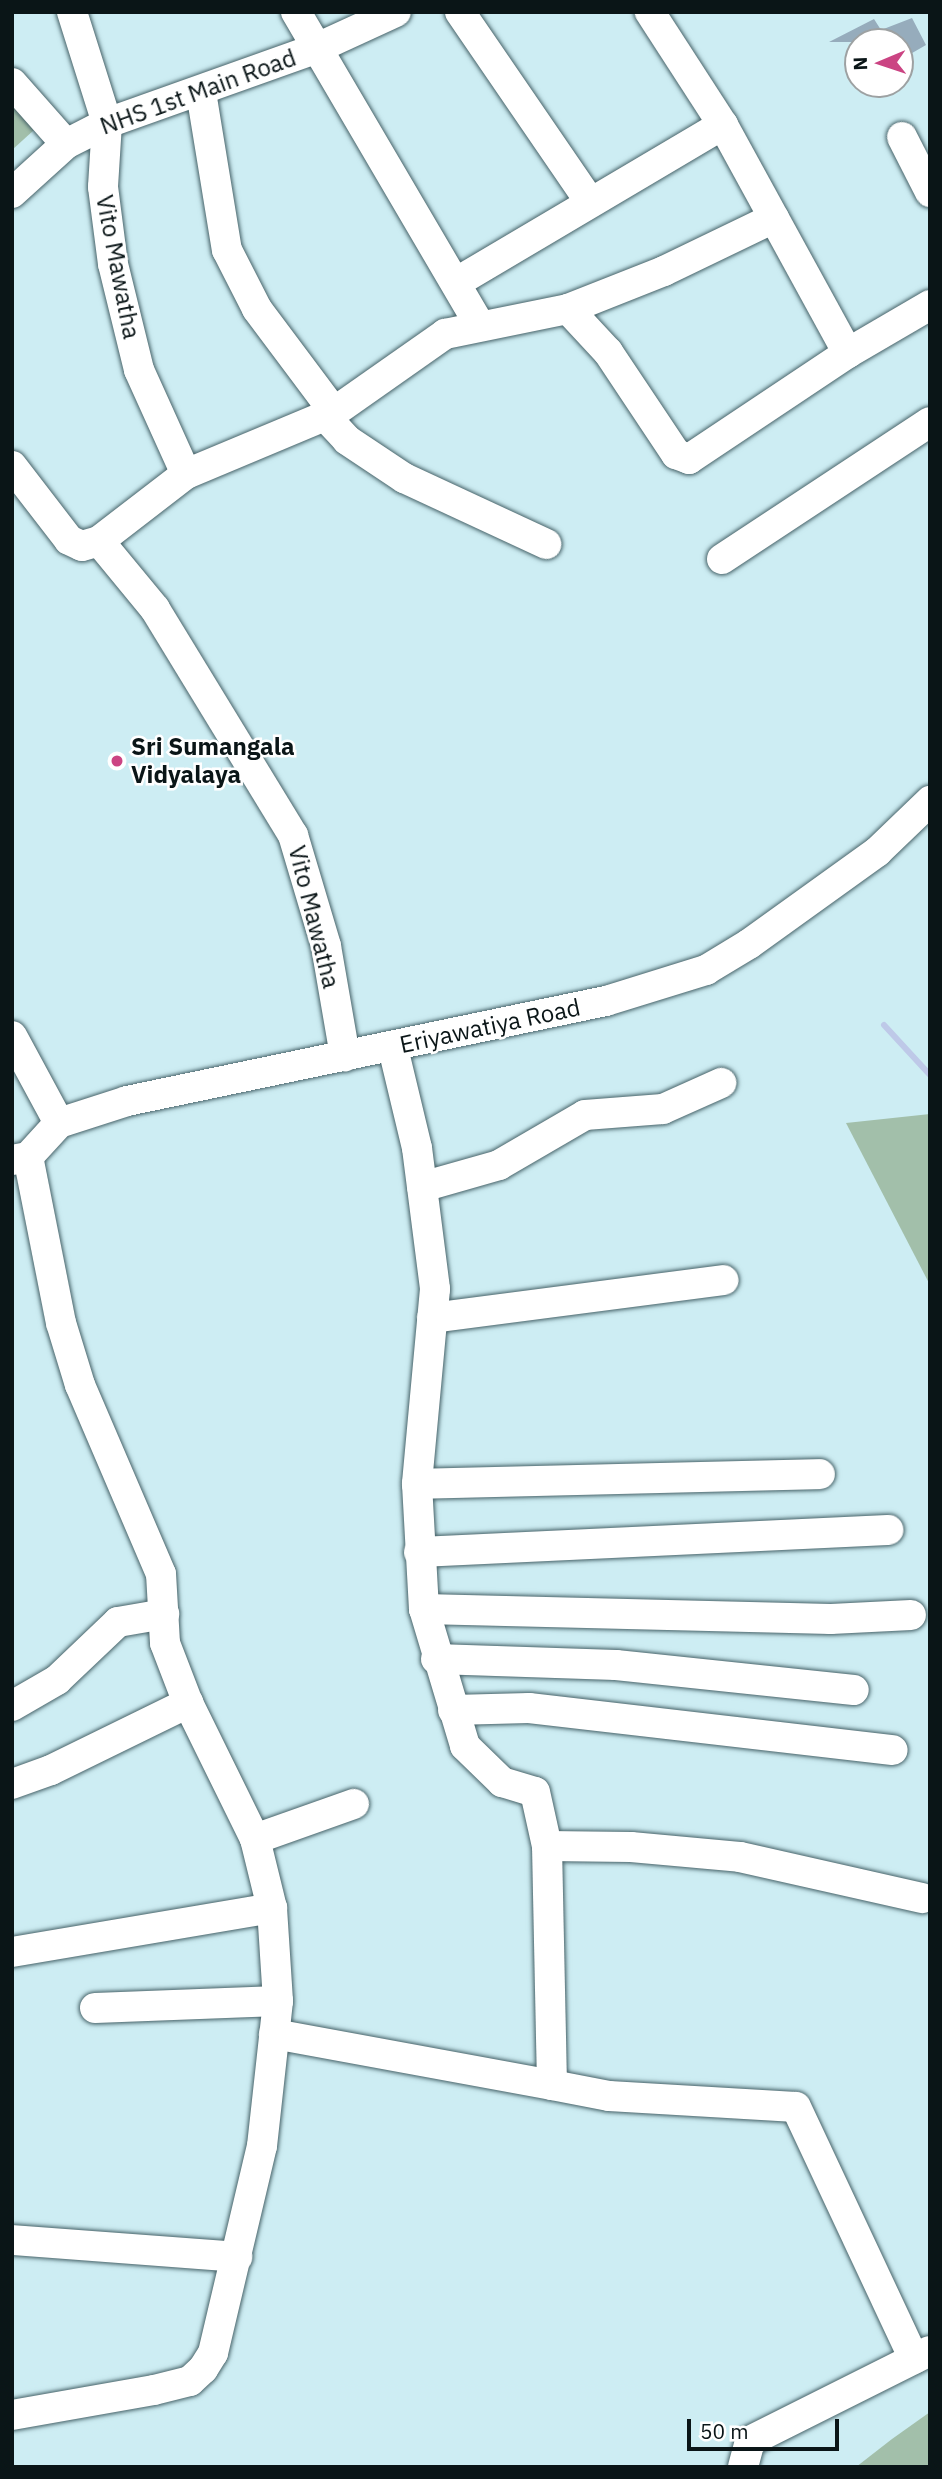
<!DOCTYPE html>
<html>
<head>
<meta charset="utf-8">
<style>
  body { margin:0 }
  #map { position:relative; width:942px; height:2479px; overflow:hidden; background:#cdedf3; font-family:"IBM Plex Sans",sans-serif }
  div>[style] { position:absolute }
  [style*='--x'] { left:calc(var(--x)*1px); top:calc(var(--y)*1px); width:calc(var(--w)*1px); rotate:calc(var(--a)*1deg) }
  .green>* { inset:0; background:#a2bfaa }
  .stream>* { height:6px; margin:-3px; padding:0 3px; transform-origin:3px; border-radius:3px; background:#bec9e8 }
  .building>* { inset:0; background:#96acbc }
  .roads { filter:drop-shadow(0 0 2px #476369) drop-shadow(0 0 2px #476369) }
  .minor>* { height:30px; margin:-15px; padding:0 15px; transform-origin:15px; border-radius:15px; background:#fff }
  .dots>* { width:19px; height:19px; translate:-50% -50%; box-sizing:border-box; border:4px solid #fff; border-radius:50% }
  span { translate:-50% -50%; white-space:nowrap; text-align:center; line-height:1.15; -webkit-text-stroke:5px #fff; paint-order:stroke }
  .street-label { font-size:24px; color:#0a1517 }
  .poi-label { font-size:24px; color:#0a1517; font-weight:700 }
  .left { translate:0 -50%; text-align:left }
  .frame { position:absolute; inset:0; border:14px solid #0a1517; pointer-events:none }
  .north { position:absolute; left:844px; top:28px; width:70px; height:70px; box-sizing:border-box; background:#fff; border:2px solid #9da1a2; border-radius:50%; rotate:268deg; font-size:19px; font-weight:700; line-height:28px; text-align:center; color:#0a1517 }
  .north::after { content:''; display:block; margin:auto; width:24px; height:32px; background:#cb4483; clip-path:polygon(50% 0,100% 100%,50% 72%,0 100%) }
  .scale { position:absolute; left:687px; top:2419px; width:152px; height:32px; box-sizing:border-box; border:4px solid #0a1517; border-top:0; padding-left:9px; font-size:21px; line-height:24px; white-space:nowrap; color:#0a1517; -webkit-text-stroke:5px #fff; paint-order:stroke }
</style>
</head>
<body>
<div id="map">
  <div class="green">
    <div style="clip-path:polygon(12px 105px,34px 130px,12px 150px)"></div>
    <div style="clip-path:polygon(930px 1114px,930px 1285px,846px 1123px)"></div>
    <div style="clip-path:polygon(930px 2412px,930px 2467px,856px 2467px,892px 2439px)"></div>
  </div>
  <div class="stream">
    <div style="--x:884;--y:1025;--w:68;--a:47.4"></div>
  </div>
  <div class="building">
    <div style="clip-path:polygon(912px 18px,926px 45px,900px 60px,900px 42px,829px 42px,874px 19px,881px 30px)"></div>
  </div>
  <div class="roads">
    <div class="minor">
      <div style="--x:72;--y:12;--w:116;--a:72.5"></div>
      <div style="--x:107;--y:123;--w:64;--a:93.6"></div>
      <div style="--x:103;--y:187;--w:78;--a:82.6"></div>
      <div style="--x:113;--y:264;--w:109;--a:76.2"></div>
      <div style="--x:139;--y:370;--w:114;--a:65.7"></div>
      <div style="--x:296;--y:12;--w:363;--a:59.6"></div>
      <div style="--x:460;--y:12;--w:230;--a:55.6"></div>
      <div style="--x:12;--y:83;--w:81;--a:48.5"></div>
      <div style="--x:201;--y:92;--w:160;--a:80.7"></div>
      <div style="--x:227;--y:250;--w:66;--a:63"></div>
      <div style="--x:257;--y:309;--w:129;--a:53.2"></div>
      <div style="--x:723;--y:125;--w:260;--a:61.3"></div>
      <div style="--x:902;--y:137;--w:62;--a:63"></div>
      <div style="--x:12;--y:193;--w:73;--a:-42.2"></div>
      <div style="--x:66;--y:144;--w:46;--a:-27.1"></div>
      <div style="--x:107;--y:123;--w:221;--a:-19.6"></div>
      <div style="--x:315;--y:49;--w:89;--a:-24.6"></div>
      <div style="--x:457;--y:282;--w:309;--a:-30.6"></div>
      <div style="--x:723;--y:125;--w:135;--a:-122.9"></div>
      <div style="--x:568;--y:309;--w:103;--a:-21.6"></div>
      <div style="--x:664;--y:271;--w:122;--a:-25.7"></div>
      <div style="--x:324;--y:415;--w:34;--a:47"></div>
      <div style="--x:347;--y:440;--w:69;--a:33.7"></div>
      <div style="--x:404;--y:478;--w:157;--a:24.9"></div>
      <div style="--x:12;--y:466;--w:93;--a:52.4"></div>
      <div style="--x:69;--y:540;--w:14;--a:25"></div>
      <div style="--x:82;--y:546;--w:18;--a:-16"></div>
      <div style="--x:99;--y:541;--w:110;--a:-37.6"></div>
      <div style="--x:186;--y:474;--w:160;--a:-22.7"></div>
      <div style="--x:334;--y:412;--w:136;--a:-35.1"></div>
      <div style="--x:445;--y:334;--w:126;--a:-11.5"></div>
      <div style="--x:568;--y:309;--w:59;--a:47.1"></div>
      <div style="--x:608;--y:352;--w:123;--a:56.3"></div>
      <div style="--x:676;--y:454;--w:14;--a:21"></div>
      <div style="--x:689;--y:459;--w:191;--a:-33.7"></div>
      <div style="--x:848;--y:353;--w:95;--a:-30.3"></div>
      <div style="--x:99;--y:541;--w:88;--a:50.5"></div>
      <div style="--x:155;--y:609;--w:265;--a:58.6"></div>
      <div style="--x:293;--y:835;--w:116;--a:73.4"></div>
      <div style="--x:326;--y:946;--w:112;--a:80.2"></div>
      <div style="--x:722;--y:559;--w:249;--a:-33.4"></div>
      <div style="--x:12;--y:1036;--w:99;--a:61.6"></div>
      <div style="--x:393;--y:1048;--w:103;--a:76.5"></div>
      <div style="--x:417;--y:1148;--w:142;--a:82.7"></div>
      <div style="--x:435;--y:1289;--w:196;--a:95.3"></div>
      <div style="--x:417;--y:1484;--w:125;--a:86.8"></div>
      <div style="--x:424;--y:1609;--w:143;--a:73.3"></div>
      <div style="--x:465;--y:1746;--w:52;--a:44.2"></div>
      <div style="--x:502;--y:1782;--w:34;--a:17"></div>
      <div style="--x:535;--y:1792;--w:55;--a:77.5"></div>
      <div style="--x:547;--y:1846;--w:239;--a:88.8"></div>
      <div style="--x:552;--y:2085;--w:58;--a:10.9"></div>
      <div style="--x:609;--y:2096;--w:187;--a:3.4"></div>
      <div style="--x:796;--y:2107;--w:278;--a:64.9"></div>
      <div style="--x:12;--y:1160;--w:16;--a:-11"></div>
      <div style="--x:28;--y:1157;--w:46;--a:-47.6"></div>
      <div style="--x:59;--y:1123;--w:71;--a:-17.9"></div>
      <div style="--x:127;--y:1101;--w:489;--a:-11.8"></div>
      <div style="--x:606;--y:1001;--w:105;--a:-17.2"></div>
      <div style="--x:706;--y:970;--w:50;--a:-31.2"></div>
      <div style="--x:749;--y:944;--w:158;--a:-35.7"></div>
      <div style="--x:877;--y:852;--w:74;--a:-43.9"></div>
      <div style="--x:422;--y:1187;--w:80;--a:-15.9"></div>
      <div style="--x:499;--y:1165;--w:99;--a:-30.2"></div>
      <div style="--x:585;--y:1115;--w:78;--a:-4.4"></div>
      <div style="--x:663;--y:1109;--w:64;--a:-24.1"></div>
      <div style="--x:432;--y:1318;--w:294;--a:-7.4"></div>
      <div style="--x:417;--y:1484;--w:403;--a:-1.4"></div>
      <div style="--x:419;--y:1552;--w:470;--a:-2.7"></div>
      <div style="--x:424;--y:1609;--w:407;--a:1.4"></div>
      <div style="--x:831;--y:1619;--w:80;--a:-2.9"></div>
      <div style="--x:436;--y:1659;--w:180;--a:1.9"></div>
      <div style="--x:616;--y:1665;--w:239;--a:6"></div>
      <div style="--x:12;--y:1706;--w:52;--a:-30"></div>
      <div style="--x:57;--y:1680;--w:84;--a:-43.6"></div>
      <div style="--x:118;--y:1622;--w:47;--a:-9.9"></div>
      <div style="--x:453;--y:1710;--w:76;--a:-1.5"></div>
      <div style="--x:529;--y:1708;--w:366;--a:6.6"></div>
      <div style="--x:12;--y:1784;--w:41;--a:-19.7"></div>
      <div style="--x:51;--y:1770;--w:153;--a:-26.1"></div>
      <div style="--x:255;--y:1839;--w:105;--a:-19.5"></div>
      <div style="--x:547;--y:1846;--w:84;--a:0.7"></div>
      <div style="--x:631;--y:1847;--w:109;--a:5.2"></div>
      <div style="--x:740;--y:1857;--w:187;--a:12.7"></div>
      <div style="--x:12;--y:1952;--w:264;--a:-9.6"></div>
      <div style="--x:95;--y:2008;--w:183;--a:-2.2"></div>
      <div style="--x:274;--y:2034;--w:283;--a:10.4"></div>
      <div style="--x:12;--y:2240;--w:226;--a:4.3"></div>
      <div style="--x:12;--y:2415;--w:144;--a:-10"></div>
      <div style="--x:154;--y:2390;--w:37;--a:-14"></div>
      <div style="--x:190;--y:2381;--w:18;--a:-43"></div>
      <div style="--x:203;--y:2369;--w:19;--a:-58"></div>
      <div style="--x:213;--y:2353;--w:213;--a:-76.7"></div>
      <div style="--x:262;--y:2146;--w:146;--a:-83.7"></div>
      <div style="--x:278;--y:2001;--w:93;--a:-93.7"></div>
      <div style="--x:272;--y:1908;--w:71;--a:-103.8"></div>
      <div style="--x:255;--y:1839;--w:152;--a:-116.2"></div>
      <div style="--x:188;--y:1703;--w:64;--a:-111"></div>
      <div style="--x:165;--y:1643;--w:69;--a:-93.3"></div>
      <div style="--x:161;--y:1574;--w:206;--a:-113.2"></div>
      <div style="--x:80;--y:1385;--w:65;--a:-107"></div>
      <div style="--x:61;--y:1323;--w:169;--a:-101.2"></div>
      <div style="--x:743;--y:2467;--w:27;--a:-75"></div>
      <div style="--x:750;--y:2441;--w:201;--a:-26.6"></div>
    </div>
  </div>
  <div class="dots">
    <div style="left:117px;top:761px;background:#cb4483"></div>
  </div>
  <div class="street-label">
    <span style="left:198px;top:92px;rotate:-20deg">NHS 1st Main Road</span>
    <span style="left:118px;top:267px;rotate:79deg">Vito Mawatha</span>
    <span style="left:314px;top:917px;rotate:76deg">Vito Mawatha</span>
    <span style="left:490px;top:1026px;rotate:-12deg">Eriyawatiya Road</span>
  </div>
  <div class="poi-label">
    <span class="left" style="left:131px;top:761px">Sri Sumangala<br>Vidyalaya</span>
  </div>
  <div class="frame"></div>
  <div class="north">N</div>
  <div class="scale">50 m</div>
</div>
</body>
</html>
